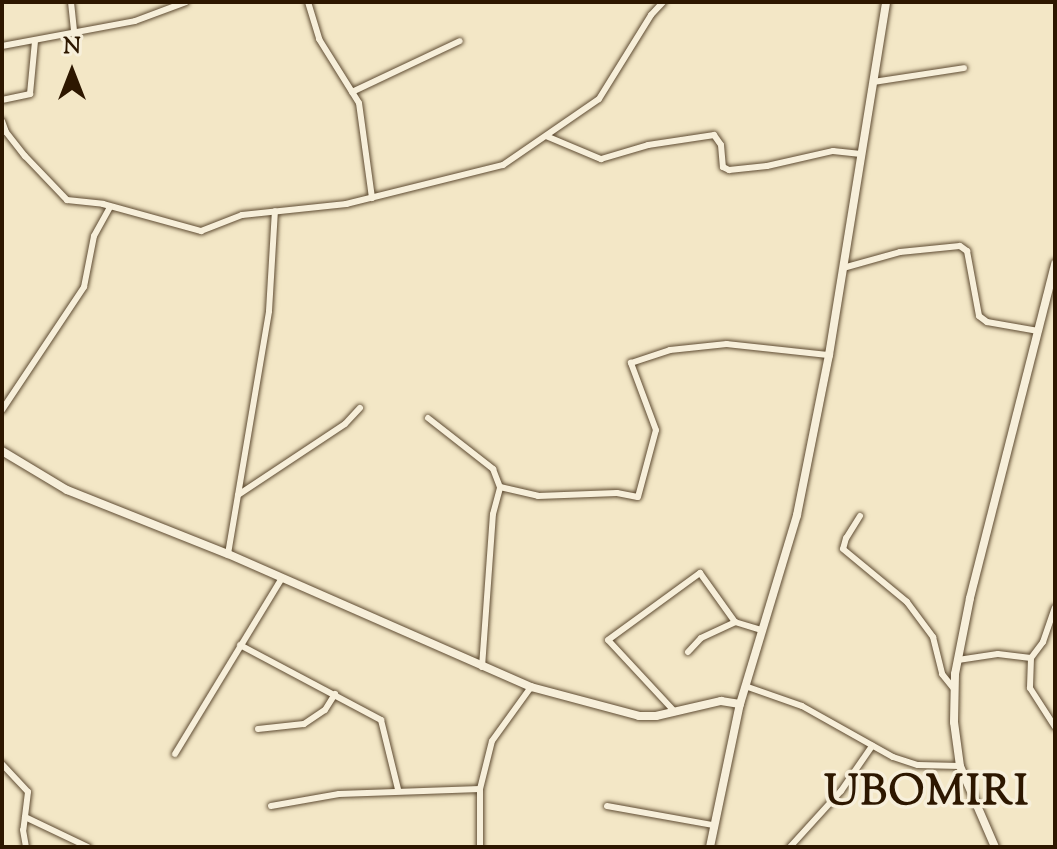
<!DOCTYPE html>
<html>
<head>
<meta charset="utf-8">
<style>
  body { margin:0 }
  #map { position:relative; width:1057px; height:849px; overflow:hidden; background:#f3e7c6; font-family:"Sorts Mill Goudy",serif }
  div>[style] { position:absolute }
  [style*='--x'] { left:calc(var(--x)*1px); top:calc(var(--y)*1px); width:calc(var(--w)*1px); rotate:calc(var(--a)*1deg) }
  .roads { filter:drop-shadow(0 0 2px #5e4b32) drop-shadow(0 0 2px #5e4b32) }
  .street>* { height:6px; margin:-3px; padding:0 3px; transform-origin:3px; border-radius:3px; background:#f7efda }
  .secondary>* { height:8px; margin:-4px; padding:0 4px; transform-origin:4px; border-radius:4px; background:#f7efda }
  span { translate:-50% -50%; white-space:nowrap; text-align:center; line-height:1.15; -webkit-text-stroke:7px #f7efda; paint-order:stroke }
  .district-label { font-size:42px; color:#2d1700; font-weight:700; letter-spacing:2px }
  .frame { position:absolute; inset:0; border:4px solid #2d1700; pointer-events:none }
  .north { position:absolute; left:32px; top:32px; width:80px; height:80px; -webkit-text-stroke:6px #f7efda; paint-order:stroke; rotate:0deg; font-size:22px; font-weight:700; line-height:32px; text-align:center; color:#2d1700 }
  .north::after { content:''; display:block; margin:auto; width:28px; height:36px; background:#2d1700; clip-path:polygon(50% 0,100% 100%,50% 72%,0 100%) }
</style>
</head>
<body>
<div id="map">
  <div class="roads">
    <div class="street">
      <div style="--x:71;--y:2;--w:31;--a:84"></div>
      <div style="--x:308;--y:2;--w:39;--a:73"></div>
      <div style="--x:319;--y:39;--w:75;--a:58"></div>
      <div style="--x:359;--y:103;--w:96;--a:82.2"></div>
      <div style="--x:2;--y:46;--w:135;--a:-10.6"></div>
      <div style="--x:135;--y:21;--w:54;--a:-20.4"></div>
      <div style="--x:873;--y:82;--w:92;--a:-8.7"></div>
      <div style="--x:352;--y:92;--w:119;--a:-25.3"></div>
      <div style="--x:2;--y:100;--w:29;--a:-12"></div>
      <div style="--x:30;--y:94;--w:53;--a:-84.6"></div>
      <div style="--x:2;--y:121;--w:12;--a:70"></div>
      <div style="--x:6;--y:132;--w:31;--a:52"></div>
      <div style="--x:25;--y:156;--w:61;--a:46.3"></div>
      <div style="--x:67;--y:200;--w:36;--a:6"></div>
      <div style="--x:103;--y:204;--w:102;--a:15.4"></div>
      <div style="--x:201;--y:231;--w:44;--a:-21.3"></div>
      <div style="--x:242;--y:215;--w:105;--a:-6"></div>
      <div style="--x:346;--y:204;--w:162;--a:-14"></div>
      <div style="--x:503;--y:165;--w:116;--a:-34.5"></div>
      <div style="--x:599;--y:99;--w:99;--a:-58.2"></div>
      <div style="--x:651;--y:15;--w:18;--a:-47"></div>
      <div style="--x:546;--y:136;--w:60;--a:22.7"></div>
      <div style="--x:601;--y:159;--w:49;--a:-16.6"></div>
      <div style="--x:648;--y:145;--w:67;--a:-8.6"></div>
      <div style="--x:714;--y:135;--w:12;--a:55"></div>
      <div style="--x:721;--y:145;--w:22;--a:85"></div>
      <div style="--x:723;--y:167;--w:7;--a:27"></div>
      <div style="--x:729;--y:170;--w:38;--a:-6"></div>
      <div style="--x:767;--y:166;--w:68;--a:-12.8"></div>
      <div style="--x:833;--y:151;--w:28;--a:6"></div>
      <div style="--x:843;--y:268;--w:59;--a:-15.7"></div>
      <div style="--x:900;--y:252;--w:60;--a:-5.7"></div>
      <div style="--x:960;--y:246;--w:9;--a:36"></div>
      <div style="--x:967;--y:251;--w:66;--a:79.5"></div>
      <div style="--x:979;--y:316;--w:10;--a:37"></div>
      <div style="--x:987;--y:322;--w:52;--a:10"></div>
      <div style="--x:2;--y:410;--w:148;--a:-56.3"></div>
      <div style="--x:84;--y:287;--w:52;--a:-78.9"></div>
      <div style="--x:94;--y:236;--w:33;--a:-61"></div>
      <div style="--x:428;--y:418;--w:83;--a:38.1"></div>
      <div style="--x:493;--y:469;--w:19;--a:69"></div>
      <div style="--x:238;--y:495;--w:128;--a:-33.6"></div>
      <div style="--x:345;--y:424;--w:22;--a:-47"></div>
      <div style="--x:860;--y:516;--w:26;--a:122"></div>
      <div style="--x:846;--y:538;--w:11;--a:105"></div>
      <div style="--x:843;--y:549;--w:83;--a:39.6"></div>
      <div style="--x:907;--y:602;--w:44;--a:53.4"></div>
      <div style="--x:933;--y:637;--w:38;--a:76"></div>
      <div style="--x:942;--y:674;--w:19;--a:51"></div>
      <div style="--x:228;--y:554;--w:246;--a:-80.4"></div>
      <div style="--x:269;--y:311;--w:100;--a:-86.6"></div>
      <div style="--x:240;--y:645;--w:160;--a:28"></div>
      <div style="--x:381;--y:720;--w:71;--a:76.2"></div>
      <div style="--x:688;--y:652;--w:19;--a:-47"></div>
      <div style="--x:701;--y:638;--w:38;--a:-25"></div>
      <div style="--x:1031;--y:658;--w:30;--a:92"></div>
      <div style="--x:1030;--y:688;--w:46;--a:57.3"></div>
      <div style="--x:958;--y:660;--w:40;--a:-8.5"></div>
      <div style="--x:998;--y:654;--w:33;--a:7"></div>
      <div style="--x:1031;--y:658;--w:20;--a:-53"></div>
      <div style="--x:1043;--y:642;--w:36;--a:-71"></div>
      <div style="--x:482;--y:667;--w:153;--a:-85.9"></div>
      <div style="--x:493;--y:514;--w:28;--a:-75"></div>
      <div style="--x:500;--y:487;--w:39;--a:13"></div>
      <div style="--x:538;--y:496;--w:79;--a:-2.2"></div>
      <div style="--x:617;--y:493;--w:21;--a:11"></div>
      <div style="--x:638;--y:497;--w:69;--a:-75"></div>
      <div style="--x:656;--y:430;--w:72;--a:-110.5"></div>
      <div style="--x:631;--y:363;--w:41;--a:-18.4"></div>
      <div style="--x:670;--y:350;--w:57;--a:-6"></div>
      <div style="--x:727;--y:344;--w:103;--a:6.2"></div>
      <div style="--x:745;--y:686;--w:60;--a:19.3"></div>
      <div style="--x:802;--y:706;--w:104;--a:29.3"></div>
      <div style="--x:893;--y:757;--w:26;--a:18"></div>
      <div style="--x:918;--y:765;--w:42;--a:1.4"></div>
      <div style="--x:675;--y:712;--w:98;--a:-132.9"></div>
      <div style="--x:608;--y:640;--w:114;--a:-36.1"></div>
      <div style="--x:700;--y:573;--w:60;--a:54.5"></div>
      <div style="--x:735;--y:622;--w:27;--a:17"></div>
      <div style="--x:258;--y:729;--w:46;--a:-6.2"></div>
      <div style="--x:304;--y:724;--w:25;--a:-34"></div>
      <div style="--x:325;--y:710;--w:19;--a:-58"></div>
      <div style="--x:175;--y:754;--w:206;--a:-58.7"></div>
      <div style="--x:2;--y:764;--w:38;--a:47"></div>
      <div style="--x:28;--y:792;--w:38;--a:97"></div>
      <div style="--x:23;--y:830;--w:17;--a:80"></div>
      <div style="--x:271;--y:806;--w:69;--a:-10"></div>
      <div style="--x:339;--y:794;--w:141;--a:-2"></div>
      <div style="--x:607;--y:806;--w:108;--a:10.2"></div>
      <div style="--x:25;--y:817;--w:70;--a:25.5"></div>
      <div style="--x:480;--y:847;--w:58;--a:-90"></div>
      <div style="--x:480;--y:789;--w:49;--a:-76"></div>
      <div style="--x:492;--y:741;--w:67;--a:-54.2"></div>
      <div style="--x:790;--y:847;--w:76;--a:-47.7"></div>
      <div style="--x:841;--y:791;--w:55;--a:-55.4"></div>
    </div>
    <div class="secondary">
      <div style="--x:2;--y:451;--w:76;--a:31"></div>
      <div style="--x:67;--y:490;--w:173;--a:21.7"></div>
      <div style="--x:228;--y:554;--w:331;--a:23.7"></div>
      <div style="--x:531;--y:687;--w:112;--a:15"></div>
      <div style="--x:639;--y:716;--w:17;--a:0"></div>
      <div style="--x:656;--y:716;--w:67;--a:-13"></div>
      <div style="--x:721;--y:701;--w:19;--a:9"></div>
      <div style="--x:710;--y:847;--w:146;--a:-78.2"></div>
      <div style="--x:740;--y:704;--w:197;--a:-73.2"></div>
      <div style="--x:797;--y:515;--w:163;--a:-78.7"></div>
      <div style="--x:829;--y:355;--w:358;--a:-80.8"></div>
      <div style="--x:995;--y:847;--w:88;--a:-113.4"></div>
      <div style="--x:960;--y:766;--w:44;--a:-97.8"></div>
      <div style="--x:954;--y:722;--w:48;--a:-88.8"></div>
      <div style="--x:955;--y:674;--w:77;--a:-78.8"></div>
      <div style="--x:970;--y:598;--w:345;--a:-75.7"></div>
    </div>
  </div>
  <div class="district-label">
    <span style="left:927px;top:794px">UBOMIRI</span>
  </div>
  <div class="frame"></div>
  <div class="north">N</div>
</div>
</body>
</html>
